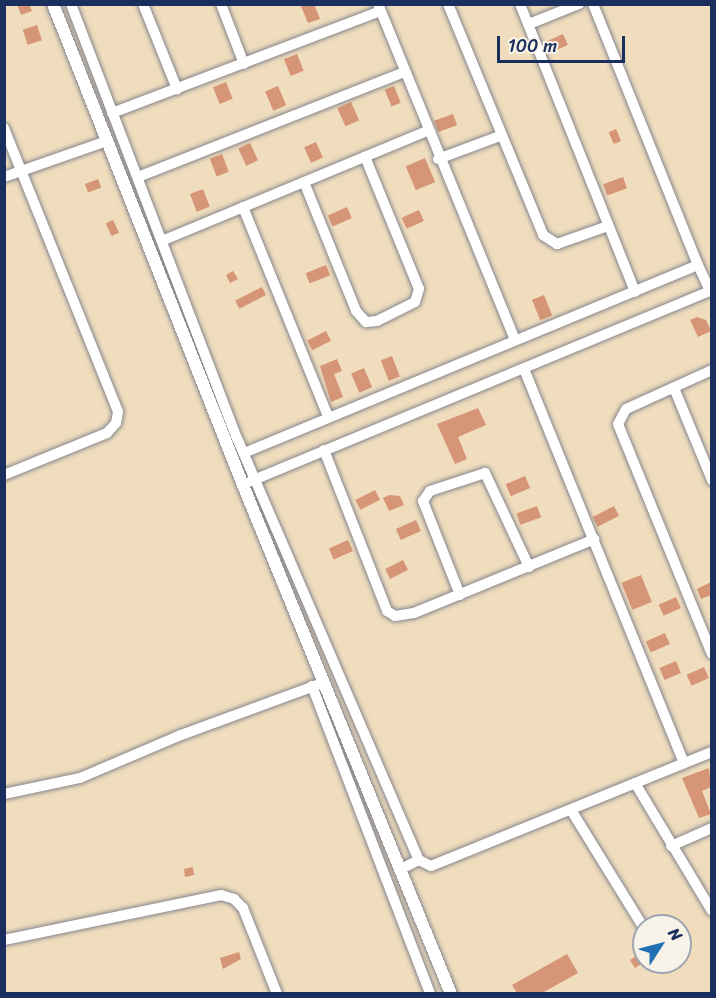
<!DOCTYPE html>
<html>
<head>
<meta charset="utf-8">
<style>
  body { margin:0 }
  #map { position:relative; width:716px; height:998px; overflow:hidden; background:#f0ddbd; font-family:Sriracha,sans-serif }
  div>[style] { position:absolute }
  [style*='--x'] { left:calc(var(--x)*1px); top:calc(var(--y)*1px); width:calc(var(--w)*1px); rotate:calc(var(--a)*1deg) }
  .building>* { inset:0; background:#d69576; transform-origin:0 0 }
  .roads { filter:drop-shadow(0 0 2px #86868e) drop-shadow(0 0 2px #86868e) }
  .minor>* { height:10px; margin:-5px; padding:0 5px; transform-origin:5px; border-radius:5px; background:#fff }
  .tertiary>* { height:12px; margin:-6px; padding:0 6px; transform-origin:6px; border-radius:6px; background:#fff }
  span { translate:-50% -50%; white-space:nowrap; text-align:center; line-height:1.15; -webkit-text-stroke:5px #f7f3e8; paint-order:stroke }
  .frame { position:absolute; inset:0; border:6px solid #1b2f5e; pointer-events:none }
  .north { position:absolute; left:632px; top:914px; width:60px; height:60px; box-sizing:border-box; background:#f7f3e8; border:2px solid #9fa5b1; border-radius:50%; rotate:54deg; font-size:16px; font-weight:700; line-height:24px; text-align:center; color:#1b2f5e }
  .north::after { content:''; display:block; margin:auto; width:21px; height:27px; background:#1f6fb2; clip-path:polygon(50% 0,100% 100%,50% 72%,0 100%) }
  .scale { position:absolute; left:497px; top:36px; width:128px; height:27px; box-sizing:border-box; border:3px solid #1b2f5e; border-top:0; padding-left:8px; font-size:18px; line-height:21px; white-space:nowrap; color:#1b2f5e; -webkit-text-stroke:4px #f7f3e8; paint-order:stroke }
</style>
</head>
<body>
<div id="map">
  <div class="building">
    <div style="clip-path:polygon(17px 4px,29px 4px,32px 11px,21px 15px)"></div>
    <div style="clip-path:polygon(300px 4px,314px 4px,320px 19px,308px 23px)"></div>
    <div style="left:37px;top:25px;width:16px;height:15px;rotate:72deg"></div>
    <div style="left:563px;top:34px;width:12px;height:20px;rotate:66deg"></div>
    <div style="left:297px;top:54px;width:18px;height:14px;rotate:68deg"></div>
    <div style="left:226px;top:82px;width:18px;height:14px;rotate:68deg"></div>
    <div style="left:278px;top:86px;width:21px;height:14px;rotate:67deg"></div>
    <div style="left:394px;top:86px;width:18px;height:10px;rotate:68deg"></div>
    <div style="left:351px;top:102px;width:20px;height:15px;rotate:66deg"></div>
    <div style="left:453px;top:114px;width:12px;height:20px;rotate:70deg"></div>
    <div style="left:616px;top:129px;width:13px;height:8px;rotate:67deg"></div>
    <div style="left:316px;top:142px;width:17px;height:13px;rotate:66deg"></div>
    <div style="left:250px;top:143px;width:19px;height:13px;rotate:65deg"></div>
    <div style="left:222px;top:154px;width:19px;height:13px;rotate:69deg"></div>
    <div style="left:425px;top:158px;width:26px;height:21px;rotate:67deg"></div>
    <div style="left:623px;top:177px;width:12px;height:21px;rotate:70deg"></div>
    <div style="left:98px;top:179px;width:9px;height:14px;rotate:69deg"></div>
    <div style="left:203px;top:189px;width:19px;height:14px;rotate:69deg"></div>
    <div style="left:347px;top:207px;width:12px;height:21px;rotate:66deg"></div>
    <div style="left:419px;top:210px;width:12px;height:19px;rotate:66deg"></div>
    <div style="left:113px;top:220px;width:14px;height:8px;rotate:65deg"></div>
    <div style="left:326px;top:265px;width:11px;height:22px;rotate:68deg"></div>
    <div style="clip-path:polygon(233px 271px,238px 279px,230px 283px,226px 275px)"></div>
    <div style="left:262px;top:287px;width:9px;height:30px;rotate:63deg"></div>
    <div style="left:544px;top:295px;width:22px;height:13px;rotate:68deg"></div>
    <div style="clip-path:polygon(697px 317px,706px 320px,711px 331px,698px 337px,690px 320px)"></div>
    <div style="left:326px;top:331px;width:11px;height:21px;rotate:63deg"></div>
    <div style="left:392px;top:356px;width:22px;height:12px;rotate:69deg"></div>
    <div style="clip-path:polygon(337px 359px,342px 371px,334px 374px,343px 397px,331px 402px,320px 366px)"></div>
    <div style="left:364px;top:368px;width:21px;height:14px;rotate:67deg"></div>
    <div style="clip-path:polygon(478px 408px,486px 425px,458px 437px,467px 459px,455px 464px,437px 424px)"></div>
    <div style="left:525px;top:476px;width:13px;height:21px;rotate:67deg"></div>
    <div style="left:375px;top:490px;width:11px;height:22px;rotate:63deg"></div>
    <div style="clip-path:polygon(389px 495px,400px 496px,404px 505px,389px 511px,383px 498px)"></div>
    <div style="left:537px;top:506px;width:12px;height:22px;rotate:70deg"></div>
    <div style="left:614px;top:506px;width:11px;height:24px;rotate:63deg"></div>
    <div style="left:416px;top:520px;width:12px;height:22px;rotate:66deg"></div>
    <div style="left:348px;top:540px;width:12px;height:21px;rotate:66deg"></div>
    <div style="left:403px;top:560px;width:11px;height:20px;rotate:63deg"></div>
    <div style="left:641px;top:575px;width:29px;height:21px;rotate:68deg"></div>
    <div style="clip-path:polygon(711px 582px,711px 595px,701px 599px,697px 589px)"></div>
    <div style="left:676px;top:597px;width:12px;height:19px;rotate:66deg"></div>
    <div style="left:665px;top:633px;width:12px;height:21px;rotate:66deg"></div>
    <div style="left:676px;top:661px;width:13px;height:18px;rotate:67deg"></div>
    <div style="left:704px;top:667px;width:12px;height:19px;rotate:66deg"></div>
    <div style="clip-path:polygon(709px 768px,711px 787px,702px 791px,711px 814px,699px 818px,682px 778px)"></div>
    <div style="clip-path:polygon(193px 867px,194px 875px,185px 877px,184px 869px)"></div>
    <div style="clip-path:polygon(644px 951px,644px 962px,635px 968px,630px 960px)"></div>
    <div style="clip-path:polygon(239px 952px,241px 959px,223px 969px,220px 958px)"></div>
    <div style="clip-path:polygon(567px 954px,578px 973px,542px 993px,517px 993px,512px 985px)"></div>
  </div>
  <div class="roads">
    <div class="minor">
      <div style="--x:71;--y:4;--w:465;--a:69.1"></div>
      <div style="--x:237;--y:438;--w:460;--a:66.7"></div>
      <div style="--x:419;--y:860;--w:13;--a:27"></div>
      <div style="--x:431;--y:866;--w:303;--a:-22.1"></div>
      <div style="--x:143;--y:4;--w:92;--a:68.2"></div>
      <div style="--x:221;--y:4;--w:64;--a:69"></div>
      <div style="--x:378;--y:4;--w:363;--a:67.8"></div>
      <div style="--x:448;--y:4;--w:250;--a:67.6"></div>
      <div style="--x:543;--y:235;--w:17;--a:33"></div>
      <div style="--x:557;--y:244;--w:54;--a:-19.4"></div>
      <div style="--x:520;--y:4;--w:310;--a:68.2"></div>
      <div style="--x:593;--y:4;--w:281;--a:68.1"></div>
      <div style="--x:529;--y:24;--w:54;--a:-21.8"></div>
      <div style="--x:112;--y:113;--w:287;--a:-20.8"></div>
      <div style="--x:4;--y:128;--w:306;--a:68.1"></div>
      <div style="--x:118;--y:412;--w:11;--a:100"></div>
      <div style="--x:116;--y:423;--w:13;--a:132"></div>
      <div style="--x:107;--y:433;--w:111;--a:157.8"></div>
      <div style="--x:438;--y:159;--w:66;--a:-20.4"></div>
      <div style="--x:4;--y:177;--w:109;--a:-19.3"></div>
      <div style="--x:138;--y:177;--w:286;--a:-21.5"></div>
      <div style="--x:304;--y:182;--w:139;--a:68"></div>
      <div style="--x:356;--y:311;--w:15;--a:48"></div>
      <div style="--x:366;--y:322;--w:11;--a:-5"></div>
      <div style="--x:377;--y:321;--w:42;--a:-26.6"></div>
      <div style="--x:415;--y:302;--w:14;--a:-73"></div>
      <div style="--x:419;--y:289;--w:143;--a:-112.2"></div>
      <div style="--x:243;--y:207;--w:226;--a:67.9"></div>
      <div style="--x:164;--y:240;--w:285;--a:-22.5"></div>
      <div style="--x:524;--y:369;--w:425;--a:67.9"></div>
      <div style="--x:712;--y:370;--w:94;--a:155.6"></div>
      <div style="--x:626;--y:409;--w:17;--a:118"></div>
      <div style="--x:618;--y:424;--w:248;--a:67.8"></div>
      <div style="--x:674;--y:388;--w:100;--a:67.6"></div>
      <div style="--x:324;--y:450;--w:173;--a:68.6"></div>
      <div style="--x:387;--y:611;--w:9;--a:32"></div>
      <div style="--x:395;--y:616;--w:19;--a:-9"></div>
      <div style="--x:414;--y:613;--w:195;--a:-22.3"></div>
      <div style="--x:244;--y:453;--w:491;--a:-22.5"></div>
      <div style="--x:698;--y:265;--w:29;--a:65"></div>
      <div style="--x:710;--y:291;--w:497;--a:157.5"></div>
      <div style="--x:460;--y:595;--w:101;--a:-111.5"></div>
      <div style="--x:423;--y:501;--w:12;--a:-55"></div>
      <div style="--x:430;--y:491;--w:58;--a:-18.1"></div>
      <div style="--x:485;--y:473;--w:104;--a:64.9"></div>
      <div style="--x:312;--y:686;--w:330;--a:69"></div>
      <div style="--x:635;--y:783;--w:149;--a:59"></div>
      <div style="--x:4;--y:794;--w:78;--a:-11.9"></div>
      <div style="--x:80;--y:778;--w:110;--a:-23.1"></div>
      <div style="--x:181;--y:735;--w:153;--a:-20.2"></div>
      <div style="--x:571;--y:810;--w:139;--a:58.3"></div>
      <div style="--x:671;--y:846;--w:45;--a:-23.7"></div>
      <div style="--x:401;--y:869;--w:20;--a:-27"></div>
      <div style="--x:4;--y:940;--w:222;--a:-11.7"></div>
      <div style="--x:221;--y:895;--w:14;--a:17"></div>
      <div style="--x:234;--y:899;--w:13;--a:45"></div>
      <div style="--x:243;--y:908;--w:92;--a:68.4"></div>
    </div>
    <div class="tertiary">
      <div style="--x:53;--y:4;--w:517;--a:68.45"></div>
      <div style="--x:243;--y:485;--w:550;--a:67.77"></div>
    </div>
  </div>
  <div class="frame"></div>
  <div class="north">N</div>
  <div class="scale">100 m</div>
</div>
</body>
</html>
